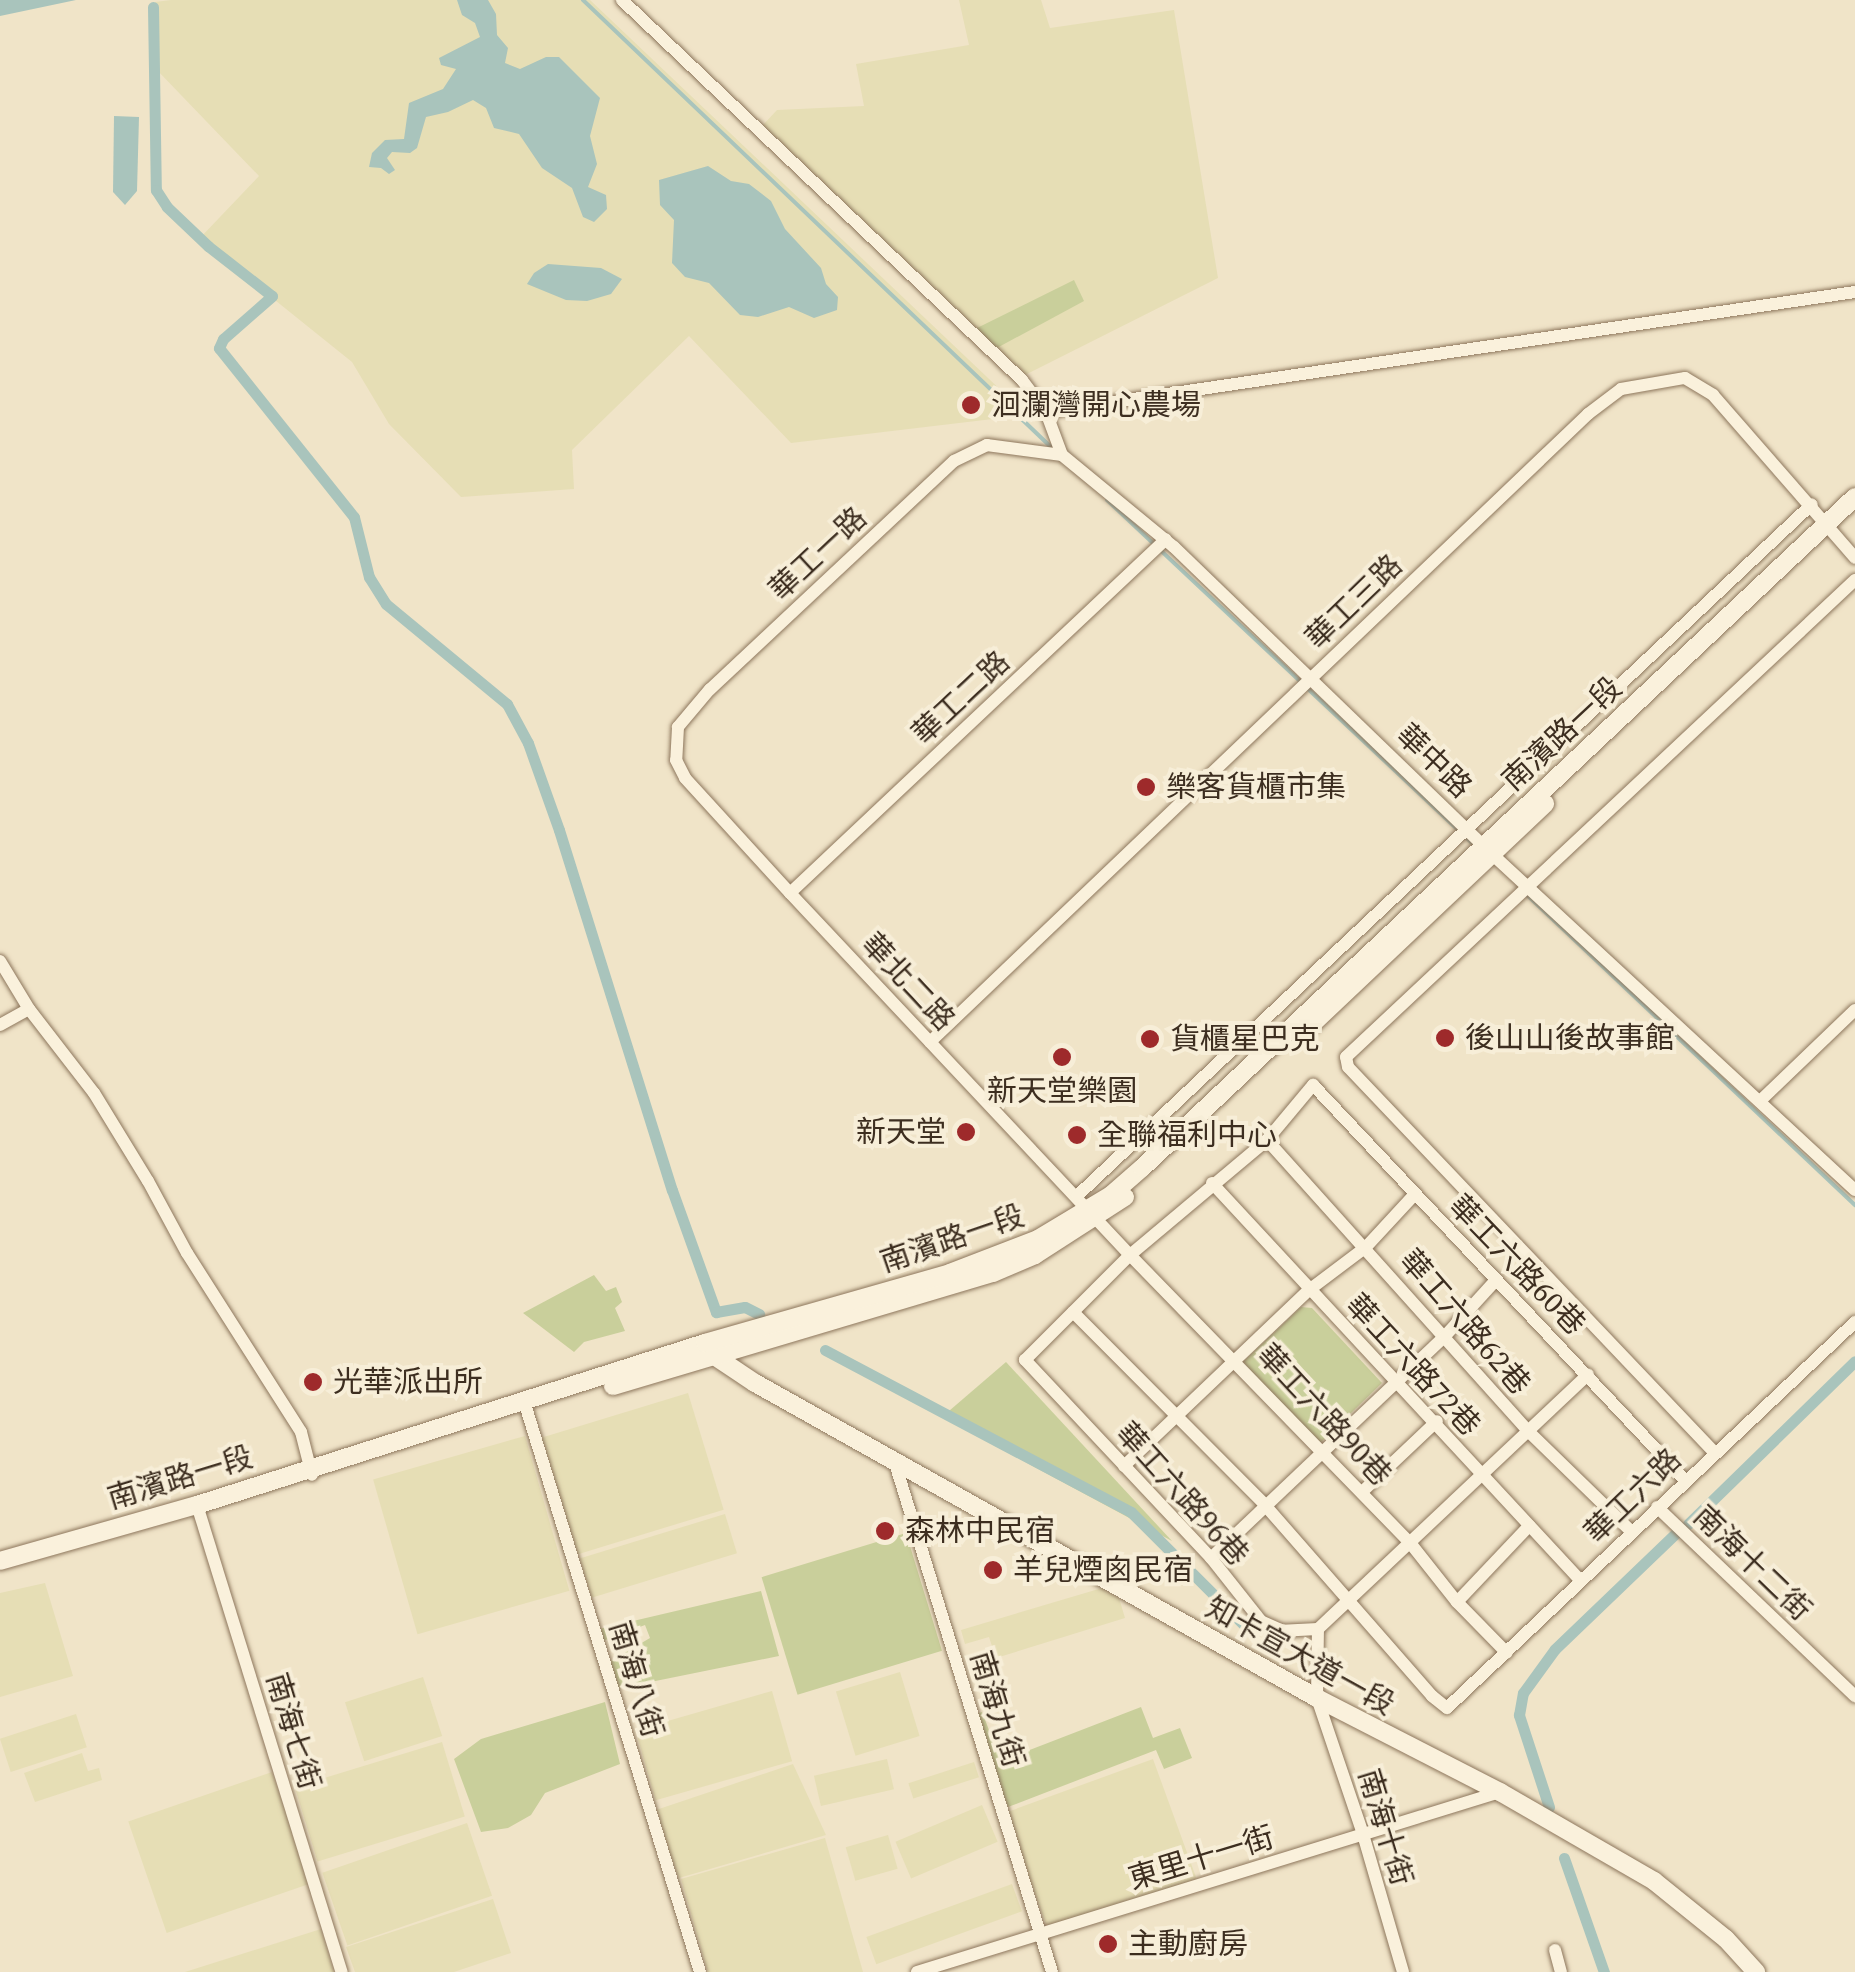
<!DOCTYPE html>
<html>
<head>
<meta charset="utf-8">
<style>
  body { margin:0 }
  #map { position:relative; width:1855px; height:1972px; overflow:hidden; background:#f0e4c8; font-family:"Source Serif 4","Noto Sans TC",serif }
  div>[style] { position:absolute }
  [style*='--x'] { left:calc(var(--x)*1px); top:calc(var(--y)*1px); width:calc(var(--w)*1px); rotate:calc(var(--a)*1deg) }
  .farmland>* { inset:0; background:#e6deb5; transform-origin:0 0 }
  .green>* { inset:0; background:#c9cf9b; transform-origin:0 0 }
  .water>* { inset:0; background:#a9c4bc }
  .stream>* { height:4px; margin:-2px; padding:0 2px; transform-origin:2px; border-radius:2px; background:#a9c4bc }
  .canal>* { height:11px; margin:-5.5px; padding:0 5.5px; transform-origin:5.5px; border-radius:5.5px; background:#a9c4bc }
  .roads { filter:drop-shadow(0 0 2px #8d765c) drop-shadow(0 0 2px #8d765c) }
  .street>* { height:12px; margin:-6px; padding:0 6px; transform-origin:6px; border-radius:6px; background:#faf1dc }
  .secondary>* { height:18px; margin:-9px; padding:0 9px; transform-origin:9px; border-radius:9px; background:#faf1dc }
  .dots>* { width:28px; height:28px; translate:-50% -50%; box-sizing:border-box; border:5px solid #f7eed8; border-radius:50% }
  span { translate:-50% -50%; white-space:nowrap; text-align:center; line-height:1.15; -webkit-text-stroke:8px #f7eed8; paint-order:stroke }
  .poi-label { font-size:30px; color:#3d2e20 }
  .left { translate:0 -50%; text-align:left }
  .right { translate:-100% -50%; text-align:right }
  .street-label { font-size:30px; color:#3d2e20 }
</style>
</head>
<body>
<div id="map">
  <div class="farmland">
    <div style="clip-path:polygon(171px 0,590px 0,1027px 415px,791px 443px,689px 336px,572px 450px,574px 489px,461px 497px,389px 424px,352px 362px,199px 239px,259px 176px,156px 69px,155px 2px)"></div>
    <div style="clip-path:polygon(959px 0,1041px 0,1050px 28px,1174px 10px,1218px 278px,1021px 377px,761px 127px,777px 110px,864px 106px,856px 64px,969px 45px)"></div>
    <div style="left:688px;top:1393px;width:122px;height:155px;rotate:73deg"></div>
    <div style="left:525px;top:1436px;width:161px;height:158px;rotate:74deg"></div>
    <div style="left:725px;top:1514px;width:41px;height:152px;rotate:73deg"></div>
    <div style="clip-path:polygon(45px 1583px,73px 1676px,0 1697px,0 1593px)"></div>
    <div style="clip-path:polygon(1102px 1588px,1119px 1598px,1125px 1618px,996px 1658px,989px 1637px,965px 1644px,961px 1630px)"></div>
    <div style="left:900px;top:1672px;width:67px;height:67px;rotate:73deg"></div>
    <div style="left:423px;top:1677px;width:62px;height:82px;rotate:72deg"></div>
    <div style="left:772px;top:1691px;width:73px;height:142px;rotate:74deg"></div>
    <div style="left:76px;top:1714px;width:35px;height:80px;rotate:72deg"></div>
    <div style="left:442px;top:1742px;width:78px;height:154px;rotate:73deg"></div>
    <div style="clip-path:polygon(82px 1753px,88px 1771px,99px 1768px,102px 1780px,35px 1802px,24px 1773px)"></div>
    <div style="left:887px;top:1759px;width:31px;height:75px;rotate:77deg"></div>
    <div style="left:1153px;top:1759px;width:128px;height:157px;rotate:70deg"></div>
    <div style="left:974px;top:1762px;width:16px;height:69px;rotate:72deg"></div>
    <div style="clip-path:polygon(793px 1764px,826px 1835px,679px 1878px,653px 1811px)"></div>
    <div style="left:272px;top:1772px;width:118px;height:152px;rotate:71deg"></div>
    <div style="left:982px;top:1805px;width:40px;height:94px;rotate:67deg"></div>
    <div style="left:467px;top:1823px;width:77px;height:153px;rotate:71deg"></div>
    <div style="left:888px;top:1835px;width:35px;height:44px;rotate:74deg"></div>
    <div style="clip-path:polygon(825px 1838px,863px 1972px,708px 1972px,681px 1879px)"></div>
    <div style="left:1012px;top:1884px;width:29px;height:155px;rotate:70deg"></div>
    <div style="clip-path:polygon(493px 1899px,511px 1953px,454px 1972px,355px 1972px,346px 1947px)"></div>
    <div style="clip-path:polygon(321px 1929px,334px 1972px,185px 1972px)"></div>
  </div>
  <div class="green">
    <div style="clip-path:polygon(1074px 280px,1084px 301px,995px 349px,975px 329px)"></div>
    <div style="clip-path:polygon(594px 1275px,606px 1291px,616px 1287px,622px 1302px,615px 1308px,625px 1331px,584px 1342px,574px 1352px,523px 1313px)"></div>
    <div style="clip-path:polygon(1301px 1307px,1312px 1308px,1382px 1383px,1319px 1444px,1243px 1362px)"></div>
    <div style="clip-path:polygon(1006px 1362px,1172px 1541px,942px 1417px)"></div>
    <div style="left:906px;top:1533px;width:123px;height:151px;rotate:73deg"></div>
    <div style="clip-path:polygon(761px 1591px,779px 1656px,616px 1689px,609px 1662px,650px 1638px,645px 1625px,603px 1641px,599px 1629px)"></div>
    <div style="clip-path:polygon(605px 1702px,620px 1764px,545px 1793px,531px 1815px,508px 1828px,481px 1832px,454px 1759px,481px 1739px)"></div>
    <div style="clip-path:polygon(1141px 1707px,1153px 1738px,1180px 1728px,1192px 1758px,1164px 1769px,1156px 1750px,1008px 1807px,973px 1715px,982px 1712px,1001px 1761px)"></div>
  </div>
  <div class="water">
    <div style="clip-path:polygon(0 0,76px 0,0 16px)"></div>
    <div style="clip-path:polygon(457px 0,488px 0,496px 14px,497px 35px,508px 48px,505px 63px,520px 69px,546px 57px,559px 57px,600px 98px,590px 136px,597px 164px,588px 187px,606px 195px,607px 209px,594px 222px,583px 217px,572px 188px,542px 168px,519px 134px,494px 128px,486px 108px,473px 100px,448px 112px,426px 117px,417px 148px,410px 153px,392px 152px,387px 158px,395px 170px,389px 174px,381px 168px,369px 167px,372px 153px,385px 140px,404px 139px,409px 103px,443px 89px,456px 69px,441px 65px,439px 58px,480px 37px,475px 23px,462px 15px)"></div>
    <div style="clip-path:polygon(114px 116px,139px 117px,137px 191px,125px 205px,113px 192px)"></div>
    <div style="clip-path:polygon(708px 166px,731px 181px,749px 184px,771px 201px,785px 229px,821px 268px,826px 284px,838px 297px,837px 310px,814px 318px,789px 307px,758px 317px,740px 315px,709px 283px,685px 277px,672px 263px,674px 220px,660px 205px,659px 180px)"></div>
    <div style="clip-path:polygon(548px 264px,601px 268px,622px 279px,611px 294px,587px 301px,566px 300px,527px 284px,534px 273px)"></div>
  </div>
  <div class="stream">
    <div style="--x:583;--y:0;--w:650;--a:43.69"></div>
    <div style="--x:1107;--y:500;--w:266;--a:43.2"></div>
    <div style="--x:1307;--y:688;--w:226;--a:43.2"></div>
    <div style="--x:1526;--y:894;--w:453;--a:43.4"></div>
  </div>
  <div class="canal">
    <div style="--x:153;--y:7;--w:183;--a:89.1"></div>
    <div style="--x:156;--y:190;--w:20;--a:57"></div>
    <div style="--x:167;--y:207;--w:57;--a:43.6"></div>
    <div style="--x:208;--y:246;--w:81;--a:38"></div>
    <div style="--x:272;--y:296;--w:65;--a:138.7"></div>
    <div style="--x:223;--y:339;--w:10;--a:114"></div>
    <div style="--x:219;--y:348;--w:216;--a:51.4"></div>
    <div style="--x:354;--y:517;--w:62;--a:76"></div>
    <div style="--x:369;--y:577;--w:32;--a:58"></div>
    <div style="--x:386;--y:604;--w:157;--a:39.6"></div>
    <div style="--x:507;--y:704;--w:44;--a:61.7"></div>
    <div style="--x:528;--y:743;--w:92;--a:70.4"></div>
    <div style="--x:559;--y:830;--w:377;--a:72.6"></div>
    <div style="--x:672;--y:1190;--w:130;--a:70.2"></div>
    <div style="--x:716;--y:1312;--w:29;--a:-10"></div>
    <div style="--x:745;--y:1307;--w:16;--a:27"></div>
    <div style="--x:825;--y:1350;--w:346;--a:27.9"></div>
    <div style="--x:1131;--y:1512;--w:170;--a:45"></div>
    <div style="--x:1688;--y:1524;--w:233;--a:-44.3"></div>
    <div style="--x:1549;--y:1807;--w:97;--a:-108.1"></div>
    <div style="--x:1519;--y:1715;--w:22;--a:-80"></div>
    <div style="--x:1523;--y:1693;--w:54;--a:-54"></div>
    <div style="--x:1555;--y:1649;--w:169;--a:-43.8"></div>
    <div style="--x:1564;--y:1858;--w:121;--a:70.7"></div>
  </div>
  <div class="roads">
    <div class="street">
      <div style="--x:622;--y:0;--w:552;--a:43.53"></div>
      <div style="--x:1022;--y:380;--w:40;--a:53"></div>
      <div style="--x:1046;--y:412;--w:46;--a:69.6"></div>
      <div style="--x:1062;--y:455;--w:145;--a:39.4"></div>
      <div style="--x:1174;--y:547;--w:443;--a:44"></div>
      <div style="--x:1493;--y:855;--w:493;--a:42.8"></div>
      <div style="--x:1046;--y:412;--w:818;--a:-8.44"></div>
      <div style="--x:1062;--y:455;--w:76;--a:-172.4"></div>
      <div style="--x:987;--y:445;--w:37;--a:154"></div>
      <div style="--x:954;--y:461;--w:334;--a:136.9"></div>
      <div style="--x:710;--y:689;--w:50;--a:130.1"></div>
      <div style="--x:678;--y:727;--w:33;--a:93"></div>
      <div style="--x:676;--y:760;--w:20;--a:63"></div>
      <div style="--x:685;--y:778;--w:156;--a:47.6"></div>
      <div style="--x:790;--y:893;--w:497;--a:46.8"></div>
      <div style="--x:1130;--y:1255;--w:403;--a:45.8"></div>
      <div style="--x:1411;--y:1544;--w:74;--a:51.6"></div>
      <div style="--x:1457;--y:1602;--w:71;--a:45.6"></div>
      <div style="--x:790;--y:893;--w:516;--a:-43.27"></div>
      <div style="--x:0;--y:961;--w:56;--a:58.9"></div>
      <div style="--x:29;--y:1009;--w:106;--a:52.3"></div>
      <div style="--x:94;--y:1093;--w:103;--a:58.5"></div>
      <div style="--x:148;--y:1181;--w:82;--a:61.6"></div>
      <div style="--x:187;--y:1253;--w:212;--a:57.5"></div>
      <div style="--x:301;--y:1432;--w:44;--a:75.7"></div>
      <div style="--x:0;--y:1025;--w:33;--a:-29"></div>
      <div style="--x:930;--y:1042;--w:910;--a:-43.66"></div>
      <div style="--x:1588;--y:414;--w:41;--a:-37.1"></div>
      <div style="--x:1621;--y:389;--w:65;--a:-9.8"></div>
      <div style="--x:1685;--y:378;--w:33;--a:31"></div>
      <div style="--x:1713;--y:395;--w:216;--a:48.9"></div>
      <div style="--x:1761;--y:1100;--w:130;--a:-43.8"></div>
      <div style="--x:1267;--y:1140;--w:391;--a:48.1"></div>
      <div style="--x:1528;--y:1431;--w:145;--a:44.2"></div>
      <div style="--x:1212;--y:1183;--w:541;--a:47.17"></div>
      <div style="--x:1077;--y:1196;--w:1009;--a:-43.27"></div>
      <div style="--x:1073;--y:1312;--w:271;--a:45.1"></div>
      <div style="--x:1264;--y:1504;--w:255;--a:48.8"></div>
      <div style="--x:1432;--y:1696;--w:19;--a:39"></div>
      <div style="--x:1447;--y:1708;--w:562;--a:-43.41"></div>
      <div style="--x:524;--y:1401;--w:598;--a:72.87"></div>
      <div style="--x:1714;--y:1452;--w:531;--a:-133.55"></div>
      <div style="--x:1348;--y:1067;--w:10;--a:-101"></div>
      <div style="--x:1346;--y:1057;--w:698;--a:-43.14"></div>
      <div style="--x:894;--y:1460;--w:536;--a:72.85"></div>
      <div style="--x:1124;--y:1466;--w:255;--a:-43.6"></div>
      <div style="--x:1309;--y:1290;--w:71;--a:-37"></div>
      <div style="--x:1366;--y:1247;--w:71;--a:-47.3"></div>
      <div style="--x:1362;--y:1492;--w:103;--a:-43.4"></div>
      <div style="--x:197;--y:1505;--w:489;--a:72.8"></div>
      <div style="--x:1657;--y:1507;--w:274;--a:43.7"></div>
      <div style="--x:1211;--y:1558;--w:323;--a:-43.5"></div>
      <div style="--x:1445;--y:1336;--w:76;--a:-47.7"></div>
      <div style="--x:1457;--y:1602;--w:105;--a:-46.5"></div>
      <div style="--x:1318;--y:1629;--w:35;--a:177"></div>
      <div style="--x:1283;--y:1631;--w:24;--a:-156"></div>
      <div style="--x:1261;--y:1621;--w:80;--a:-128.4"></div>
      <div style="--x:1211;--y:1558;--w:272;--a:-133.2"></div>
      <div style="--x:1025;--y:1360;--w:148;--a:-45"></div>
      <div style="--x:1130;--y:1255;--w:179;--a:-40"></div>
      <div style="--x:1267;--y:1140;--w:72;--a:-50.1"></div>
      <div style="--x:1313;--y:1085;--w:543;--a:46.72"></div>
      <div style="--x:1555;--y:1950;--w:23;--a:75"></div>
      <div style="--x:917;--y:1972;--w:610;--a:-17.16"></div>
      <div style="--x:1403;--y:1972;--w:144;--a:-106.2"></div>
      <div style="--x:1363;--y:1834;--w:144;--a:-108.7"></div>
      <div style="--x:1317;--y:1698;--w:69;--a:-89.2"></div>
      <div style="--x:1318;--y:1629;--w:371;--a:-43.3"></div>
    </div>
    <div class="secondary">
      <div style="--x:1309;--y:1027;--w:325;--a:-43.4"></div>
      <div style="--x:707;--y:1351;--w:58;--a:33.7"></div>
      <div style="--x:755;--y:1383;--w:644;--a:29.27"></div>
      <div style="--x:1317;--y:1698;--w:206;--a:27.2"></div>
      <div style="--x:1500;--y:1792;--w:178;--a:30"></div>
      <div style="--x:1654;--y:1881;--w:92;--a:38.9"></div>
      <div style="--x:1726;--y:1939;--w:45;--a:47.7"></div>
      <div style="--x:613;--y:1386;--w:396;--a:-16.6"></div>
      <div style="--x:993;--y:1273;--w:46;--a:-23.2"></div>
      <div style="--x:1035;--y:1255;--w:107;--a:-32.8"></div>
      <div style="--x:0;--y:1561;--w:205;--a:-15.9"></div>
      <div style="--x:197;--y:1505;--w:533;--a:-17.69"></div>
      <div style="--x:705;--y:1343;--w:255;--a:-15.9"></div>
      <div style="--x:950;--y:1273;--w:94;--a:-21.1"></div>
      <div style="--x:1038;--y:1239;--w:85;--a:-31.1"></div>
      <div style="--x:1111;--y:1195;--w:41;--a:-41.1"></div>
      <div style="--x:1142;--y:1168;--w:979;--a:-43.26"></div>
    </div>
  </div>
  <div class="dots">
    <div style="left:971px;top:405px;background:#9e2a2b"></div>
    <div style="left:1146px;top:787px;background:#9e2a2b"></div>
    <div style="left:1445px;top:1038px;background:#9e2a2b"></div>
    <div style="left:1150px;top:1039px;background:#9e2a2b"></div>
    <div style="left:1062px;top:1057px;background:#9e2a2b"></div>
    <div style="left:966px;top:1132px;background:#9e2a2b"></div>
    <div style="left:1077px;top:1135px;background:#9e2a2b"></div>
    <div style="left:313px;top:1382px;background:#9e2a2b"></div>
    <div style="left:885px;top:1531px;background:#9e2a2b"></div>
    <div style="left:993px;top:1570px;background:#9e2a2b"></div>
    <div style="left:1108px;top:1944px;background:#9e2a2b"></div>
  </div>
  <div class="poi-label">
    <span class="left" style="left:991px;top:405px">洄瀾灣開心農場</span>
    <span class="left" style="left:1166px;top:787px">樂客貨櫃市集</span>
    <span class="left" style="left:1465px;top:1038px">後山山後故事館</span>
    <span class="left" style="left:1170px;top:1039px">貨櫃星巴克</span>
    <span style="left:1062px;top:1091px">新天堂樂園</span>
    <span class="right" style="left:946px;top:1132px">新天堂</span>
    <span class="left" style="left:1097px;top:1135px">全聯福利中心</span>
    <span class="left" style="left:333px;top:1382px">光華派出所</span>
    <span class="left" style="left:905px;top:1531px">森林中民宿</span>
    <span class="left" style="left:1013px;top:1570px">羊兒煙囪民宿</span>
    <span class="left" style="left:1128px;top:1944px">主動廚房</span>
  </div>
  <div class="street-label">
    <span style="left:818px;top:554px;rotate:-43deg">華工一路</span>
    <span style="left:1354px;top:602px;rotate:-44deg">華工三路</span>
    <span style="left:961px;top:698px;rotate:-43deg">華工二路</span>
    <span style="left:1562px;top:734px;rotate:-43deg">南濱路一段</span>
    <span style="left:1434px;top:761px;rotate:44deg">華中路</span>
    <span style="left:908px;top:982px;rotate:47deg">華北二路</span>
    <span style="left:952px;top:1239px;rotate:-19deg">南濱路一段</span>
    <span style="left:1517px;top:1265px;rotate:46deg">華工六路60巷</span>
    <span style="left:1465px;top:1322px;rotate:49deg">華工六路62巷</span>
    <span style="left:1413px;top:1365px;rotate:47deg">華工六路72巷</span>
    <span style="left:1324px;top:1415px;rotate:47deg">華工六路90巷</span>
    <span style="left:180px;top:1478px;rotate:-17deg">南濱路一段</span>
    <span style="left:1182px;top:1494px;rotate:48deg">華工六路96巷</span>
    <span style="left:1633px;top:1496px;rotate:-44deg">華工六路</span>
    <span style="left:1752px;top:1563px;rotate:44deg">南海十二街</span>
    <span style="left:1300px;top:1656px;rotate:29deg">知卡宣大道一段</span>
    <span style="left:636px;top:1679px;rotate:73deg">南海八街</span>
    <span style="left:997px;top:1709px;rotate:73deg">南海九街</span>
    <span style="left:293px;top:1731px;rotate:73deg">南海七街</span>
    <span style="left:1385px;top:1827px;rotate:73deg">南海十街</span>
    <span style="left:1201px;top:1858px;rotate:-17deg">東里十一街</span>
  </div>
</div>
</body>
</html>
